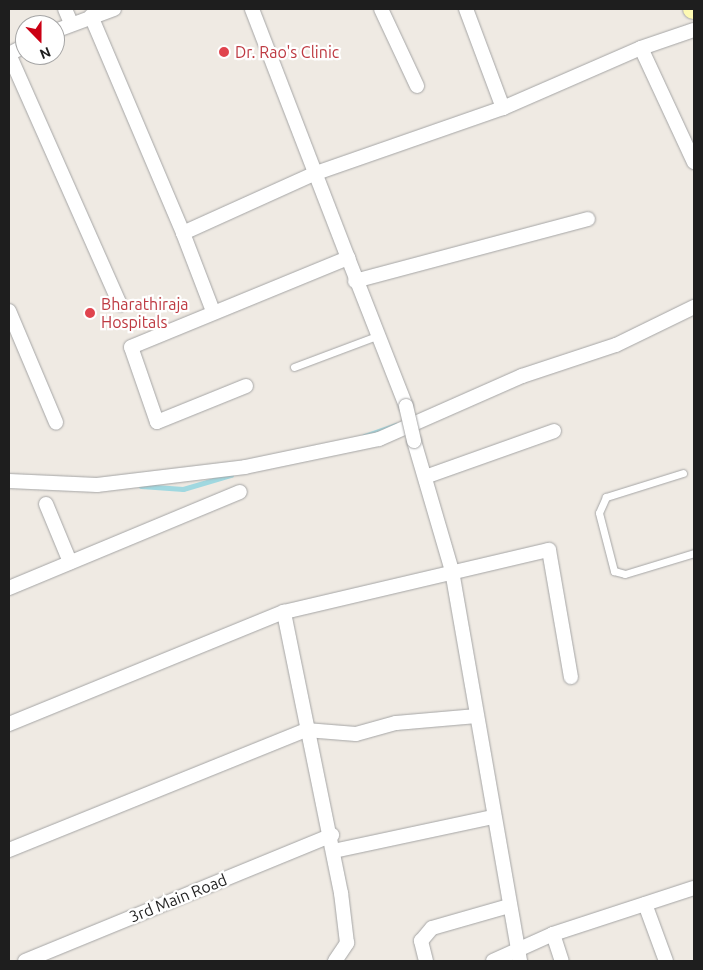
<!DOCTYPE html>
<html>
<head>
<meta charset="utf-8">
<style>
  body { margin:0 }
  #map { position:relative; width:703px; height:970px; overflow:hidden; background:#efeae3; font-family:Ubuntu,sans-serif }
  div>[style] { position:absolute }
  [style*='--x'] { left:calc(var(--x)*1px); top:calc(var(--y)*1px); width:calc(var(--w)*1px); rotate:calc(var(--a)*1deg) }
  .stream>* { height:5px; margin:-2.5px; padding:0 2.5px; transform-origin:2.5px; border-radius:2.5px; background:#a0d8e0 }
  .roads { filter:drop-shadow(0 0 1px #a5a5a5) drop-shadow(0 0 1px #a5a5a5) }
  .service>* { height:7px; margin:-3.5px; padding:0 3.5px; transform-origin:3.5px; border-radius:3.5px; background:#fff }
  .minor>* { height:14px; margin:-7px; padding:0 7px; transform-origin:7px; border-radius:7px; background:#fff }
  .secondary>* { height:20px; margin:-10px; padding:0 10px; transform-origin:10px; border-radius:10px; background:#fdf9b3 }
  .bridges { filter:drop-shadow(0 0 1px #a5a5a5) drop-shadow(0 0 1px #a5a5a5) }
  .minor-bridge>* { height:14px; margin:-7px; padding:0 7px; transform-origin:7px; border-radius:7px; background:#fff }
  .dots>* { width:14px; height:14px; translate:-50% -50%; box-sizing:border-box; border:2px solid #fff; border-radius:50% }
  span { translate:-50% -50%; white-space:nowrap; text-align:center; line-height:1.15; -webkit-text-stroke:4.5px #fff; paint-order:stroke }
  .health-label { font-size:16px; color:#be3a42 }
  .left { translate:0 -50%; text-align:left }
  .street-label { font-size:16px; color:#1e1e1e }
  .frame { position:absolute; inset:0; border:10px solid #1e1e1e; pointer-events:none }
  .north { position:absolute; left:15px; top:15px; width:50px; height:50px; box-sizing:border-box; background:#fff; border:1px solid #a5a5a5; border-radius:50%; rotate:158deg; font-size:14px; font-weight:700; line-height:20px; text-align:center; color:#1e1e1e }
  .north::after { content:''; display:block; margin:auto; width:18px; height:22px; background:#cb0014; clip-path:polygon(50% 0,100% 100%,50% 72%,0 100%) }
</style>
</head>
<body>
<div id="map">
  <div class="stream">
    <div style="--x:364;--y:436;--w:34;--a:-19"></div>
    <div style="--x:141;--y:486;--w:42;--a:4.1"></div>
    <div style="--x:183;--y:489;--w:50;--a:-16.3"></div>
  </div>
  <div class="roads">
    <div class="service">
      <div style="--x:294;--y:367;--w:91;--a:-20.6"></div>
      <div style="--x:683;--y:473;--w:81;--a:162.7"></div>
      <div style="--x:606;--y:497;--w:17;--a:114"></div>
      <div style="--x:599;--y:513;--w:60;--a:75.5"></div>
      <div style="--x:614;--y:571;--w:11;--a:15"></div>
      <div style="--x:625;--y:574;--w:72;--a:-16.9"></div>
    </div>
    <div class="minor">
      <div style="--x:65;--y:9;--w:15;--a:67"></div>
      <div style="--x:381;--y:9;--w:85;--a:64.9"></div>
      <div style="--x:466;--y:9;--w:106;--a:69.5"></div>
      <div style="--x:91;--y:16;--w:236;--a:67"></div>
      <div style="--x:183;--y:233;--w:146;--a:-24.3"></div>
      <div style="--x:316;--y:173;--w:198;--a:-19.2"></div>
      <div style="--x:503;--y:108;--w:150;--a:-23.5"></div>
      <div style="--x:641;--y:48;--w:56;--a:-18.8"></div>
      <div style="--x:55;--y:31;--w:63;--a:-20.4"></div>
      <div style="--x:641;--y:48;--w:126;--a:65.1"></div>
      <div style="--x:9;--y:54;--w:274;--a:66.1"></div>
      <div style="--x:9;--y:54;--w:18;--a:-27"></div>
      <div style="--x:183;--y:233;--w:84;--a:69"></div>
      <div style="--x:348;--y:258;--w:159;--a:68.6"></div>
      <div style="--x:355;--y:281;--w:241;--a:-14.9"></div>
      <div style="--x:9;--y:311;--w:121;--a:67.1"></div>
      <div style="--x:246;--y:386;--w:96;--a:158"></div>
      <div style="--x:157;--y:422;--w:79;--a:-109.1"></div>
      <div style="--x:131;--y:347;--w:235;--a:-22.3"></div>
      <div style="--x:348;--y:258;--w:267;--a:-111.1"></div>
      <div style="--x:414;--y:441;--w:135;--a:73.7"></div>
      <div style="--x:452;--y:571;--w:396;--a:80.1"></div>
      <div style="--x:425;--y:477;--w:137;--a:-19.6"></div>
      <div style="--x:9;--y:481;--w:88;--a:2.6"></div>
      <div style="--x:97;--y:485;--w:149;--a:-6.9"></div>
      <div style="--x:245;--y:467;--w:137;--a:-11.8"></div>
      <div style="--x:379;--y:439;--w:156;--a:-23.8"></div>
      <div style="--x:522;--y:376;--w:99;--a:-18.3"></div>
      <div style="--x:616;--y:345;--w:87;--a:-26"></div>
      <div style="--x:46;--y:504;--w:63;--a:67.5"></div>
      <div style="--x:9;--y:588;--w:250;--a:-22.6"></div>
      <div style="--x:9;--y:724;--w:297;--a:-22.2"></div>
      <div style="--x:9;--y:850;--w:320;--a:-22"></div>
      <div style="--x:306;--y:730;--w:50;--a:4.6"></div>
      <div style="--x:356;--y:734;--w:41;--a:-15.4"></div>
      <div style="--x:396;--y:723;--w:81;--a:-4.9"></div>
      <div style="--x:334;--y:851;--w:162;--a:-12.1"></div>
      <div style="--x:645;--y:904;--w:61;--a:69.8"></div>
      <div style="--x:553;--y:934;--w:148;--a:-18.1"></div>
      <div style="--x:25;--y:961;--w:332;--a:-22.3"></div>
      <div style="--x:335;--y:961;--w:22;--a:-56"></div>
      <div style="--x:347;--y:943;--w:50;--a:-96.8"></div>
      <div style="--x:341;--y:893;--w:287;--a:-101.5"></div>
      <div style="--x:284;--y:612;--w:272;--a:-13.2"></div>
      <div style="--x:549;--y:550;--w:129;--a:80.2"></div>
      <div style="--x:426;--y:961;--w:21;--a:-104"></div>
      <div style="--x:421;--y:941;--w:17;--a:-50"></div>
      <div style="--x:432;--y:928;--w:80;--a:-15.9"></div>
      <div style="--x:493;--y:961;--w:66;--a:-24.2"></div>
      <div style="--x:553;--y:934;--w:28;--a:72"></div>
    </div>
    <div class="secondary">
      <div style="--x:693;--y:9;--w:1;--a:0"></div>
    </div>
  </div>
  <div class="bridges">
    <div class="minor-bridge">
      <div style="--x:406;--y:406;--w:36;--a:77"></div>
    </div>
  </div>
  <div class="dots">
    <div style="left:224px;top:52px;background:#e0444e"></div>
    <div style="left:90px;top:313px;background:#e0444e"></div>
  </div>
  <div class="health-label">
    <span class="left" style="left:235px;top:52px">Dr. Rao's Clinic</span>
    <span class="left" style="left:101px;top:313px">Bharathiraja<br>Hospitals</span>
  </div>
  <div class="street-label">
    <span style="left:178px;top:898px;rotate:-22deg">3rd Main Road</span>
  </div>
  <div class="frame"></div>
  <div class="north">N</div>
</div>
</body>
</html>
